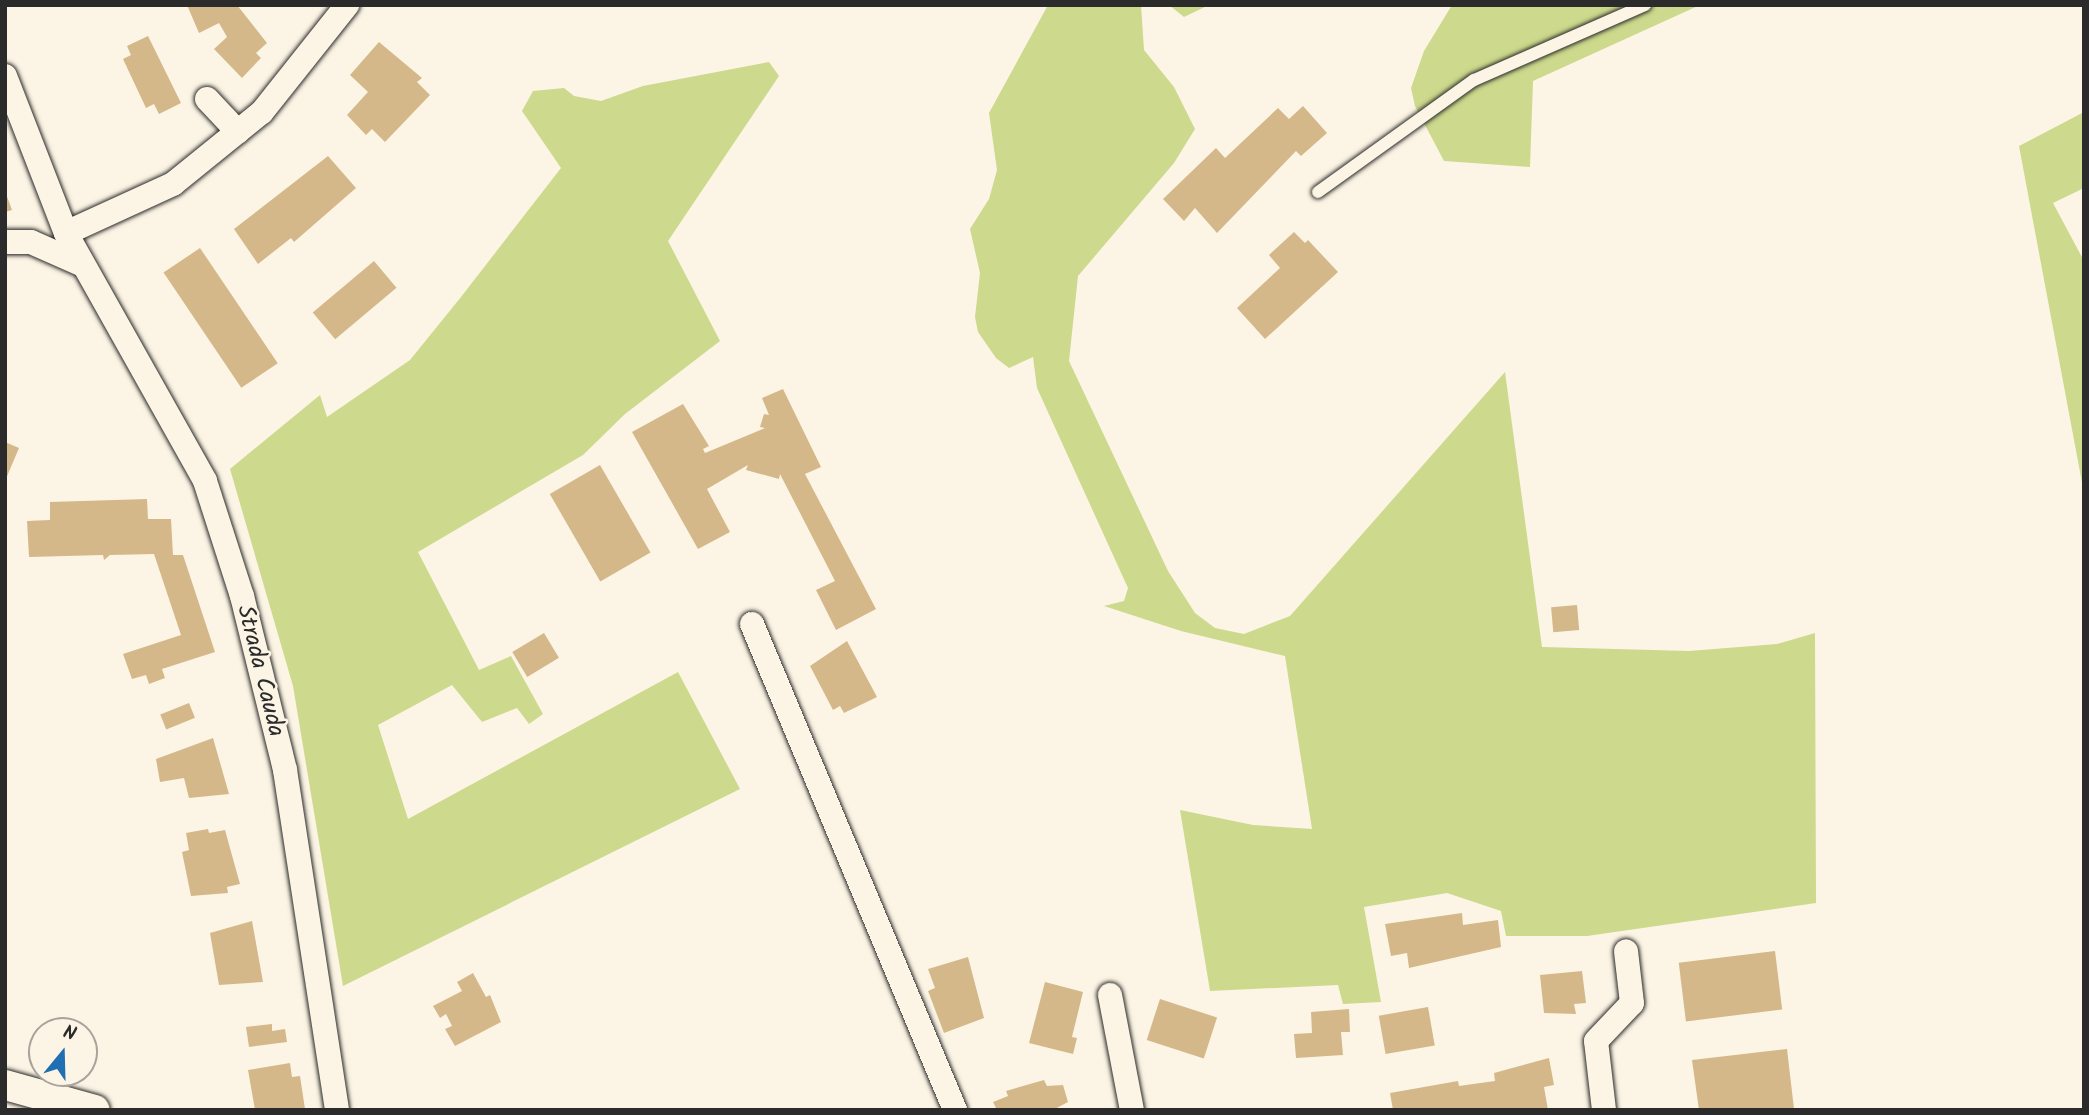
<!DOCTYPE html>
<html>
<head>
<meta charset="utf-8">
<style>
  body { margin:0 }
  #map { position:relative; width:2089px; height:1115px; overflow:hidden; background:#fcf5e5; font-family:Kalam,sans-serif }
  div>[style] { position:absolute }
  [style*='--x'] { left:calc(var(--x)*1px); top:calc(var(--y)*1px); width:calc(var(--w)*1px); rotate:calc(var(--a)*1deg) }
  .green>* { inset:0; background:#cdd98c }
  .building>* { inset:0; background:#d4b889; transform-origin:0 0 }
  .roads { filter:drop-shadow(0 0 2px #2b2b2b) drop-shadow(0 0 2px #2b2b2b) }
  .service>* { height:12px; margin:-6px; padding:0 6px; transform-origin:6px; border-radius:6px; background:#fcf5e5 }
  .minor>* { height:24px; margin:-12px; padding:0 12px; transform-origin:12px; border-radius:12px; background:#fcf5e5 }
  .tertiary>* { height:30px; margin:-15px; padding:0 15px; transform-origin:15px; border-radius:15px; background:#fcf5e5 }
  span { translate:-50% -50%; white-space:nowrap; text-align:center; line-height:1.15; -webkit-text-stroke:5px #fcf5e5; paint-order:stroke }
  .street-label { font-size:24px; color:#2b2b2b }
  .frame { position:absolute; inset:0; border:7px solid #2b2b2b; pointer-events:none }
  .north { position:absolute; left:28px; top:1017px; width:70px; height:70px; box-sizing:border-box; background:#fcf5e5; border:2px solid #a8a49b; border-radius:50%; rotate:19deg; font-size:19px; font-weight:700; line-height:28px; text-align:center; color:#2b2b2b }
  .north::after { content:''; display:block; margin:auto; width:24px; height:32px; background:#1f6fb2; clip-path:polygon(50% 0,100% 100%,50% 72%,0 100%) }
</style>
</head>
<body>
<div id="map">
  <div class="green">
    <div style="clip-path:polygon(1048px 5px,1141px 5px,1144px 50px,1174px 87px,1195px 129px,1174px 163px,1078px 276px,1069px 361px,1168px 571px,1195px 613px,1215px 628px,1244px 634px,1290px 616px,1505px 372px,1542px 647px,1689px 651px,1777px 644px,1815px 633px,1816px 903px,1587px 936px,1506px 936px,1501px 911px,1447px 893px,1364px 907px,1381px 1002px,1343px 1004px,1338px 985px,1210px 991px,1180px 810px,1253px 825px,1312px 829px,1285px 656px,1181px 631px,1104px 606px,1124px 601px,1128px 588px,1037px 388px,1033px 357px,1009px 368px,996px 358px,978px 332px,975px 317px,980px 273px,970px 229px,989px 199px,997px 170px,989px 113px)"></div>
    <div style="clip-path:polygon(1169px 5px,1209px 5px,1184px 17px)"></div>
    <div style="clip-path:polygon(1452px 5px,1700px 5px,1533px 81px,1530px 167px,1444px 161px,1415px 106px,1411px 88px,1424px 51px)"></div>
    <div style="clip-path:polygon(769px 62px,779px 76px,668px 241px,720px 341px,625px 414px,583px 455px,418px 552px,479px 670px,511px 656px,543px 714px,529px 724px,517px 708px,482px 722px,452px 685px,378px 725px,408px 819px,678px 672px,740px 789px,343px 986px,293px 686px,230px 469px,320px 395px,327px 417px,410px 360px,461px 297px,561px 168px,522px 111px,533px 91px,564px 88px,574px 96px,601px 101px,643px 86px)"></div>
    <div style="clip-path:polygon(2084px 112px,2084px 188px,2053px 203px,2084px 261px,2083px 488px,2019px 146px)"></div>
  </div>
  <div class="building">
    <div style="clip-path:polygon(187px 5px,237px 5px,267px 43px,256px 53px,261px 58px,242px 78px,214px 49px,227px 37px,219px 23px,199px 33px)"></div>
    <div style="clip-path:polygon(148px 36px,181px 103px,159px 114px,154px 104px,146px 108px,123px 59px,131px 55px,127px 46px)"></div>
    <div style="clip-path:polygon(379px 42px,422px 78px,417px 82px,430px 95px,385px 142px,372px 129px,366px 135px,347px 115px,368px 92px,350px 75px)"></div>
    <div style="clip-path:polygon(1303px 106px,1327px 133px,1301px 156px,1296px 151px,1217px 233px,1195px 208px,1184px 221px,1163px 199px,1216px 148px,1225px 158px,1278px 108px,1289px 119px)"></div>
    <div style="clip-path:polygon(328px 156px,356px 188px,294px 242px,291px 238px,258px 264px,234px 229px)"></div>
    <div style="clip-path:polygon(5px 191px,12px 210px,5px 212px)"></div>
    <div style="clip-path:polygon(1294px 232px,1305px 243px,1308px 240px,1338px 272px,1265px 339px,1237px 308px,1280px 268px,1269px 255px)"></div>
    <div style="left:200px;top:248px;width:139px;height:44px;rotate:56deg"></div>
    <div style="left:374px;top:261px;width:35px;height:80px;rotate:50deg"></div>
    <div style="clip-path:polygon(783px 389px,821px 467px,805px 474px,876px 609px,836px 630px,816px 590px,835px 581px,780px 474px,779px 479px,746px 470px,748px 465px,707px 489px,730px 532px,698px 549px,632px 432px,683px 404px,709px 446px,703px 449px,705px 453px,765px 428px,760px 427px,764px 414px,769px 415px,762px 398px)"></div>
    <div style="clip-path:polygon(5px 442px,19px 448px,5px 481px)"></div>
    <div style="left:600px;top:465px;width:101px;height:58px;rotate:60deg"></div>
    <div style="clip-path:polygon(147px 499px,148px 519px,171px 519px,173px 555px,183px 555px,215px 652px,162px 669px,165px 678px,149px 684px,146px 675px,132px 679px,123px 654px,181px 635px,154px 554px,110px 555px,104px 560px,103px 555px,29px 557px,27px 521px,50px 520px,50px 502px)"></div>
    <div style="left:1577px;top:605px;width:25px;height:26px;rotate:85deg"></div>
    <div style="left:544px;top:633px;width:29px;height:37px;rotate:59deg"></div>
    <div style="clip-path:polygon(847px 641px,877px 697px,844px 713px,840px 706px,833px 710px,810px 666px)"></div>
    <div style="left:189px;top:703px;width:16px;height:31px;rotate:68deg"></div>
    <div style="clip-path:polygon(213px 738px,229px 794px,189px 798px,184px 778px,160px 782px,156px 759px)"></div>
    <div style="clip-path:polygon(208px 829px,209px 833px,225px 830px,240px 884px,227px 887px,228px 893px,191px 896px,182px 852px,189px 850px,186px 833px)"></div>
    <div style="clip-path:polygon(1462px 913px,1463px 925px,1498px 920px,1501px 947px,1409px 968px,1407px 953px,1391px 956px,1385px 924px)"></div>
    <div style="clip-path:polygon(252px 921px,263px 982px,219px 985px,210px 933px)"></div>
    <div style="left:1775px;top:951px;width:59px;height:97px;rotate:83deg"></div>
    <div style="clip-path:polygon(968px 957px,984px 1018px,944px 1033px,928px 991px,935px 988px,928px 969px)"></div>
    <div style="clip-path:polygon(1582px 971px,1586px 1003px,1574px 1004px,1576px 1014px,1544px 1013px,1540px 975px)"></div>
    <div style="clip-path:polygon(473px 973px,486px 997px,490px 995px,501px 1022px,455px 1046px,445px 1029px,452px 1026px,446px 1014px,440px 1018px,433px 1006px,462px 991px,457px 982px)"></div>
    <div style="clip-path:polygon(1045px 982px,1083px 992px,1072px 1037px,1077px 1038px,1073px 1054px,1029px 1043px)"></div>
    <div style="left:1160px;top:999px;width:60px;height:43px;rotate:18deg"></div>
    <div style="left:1428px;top:1007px;width:39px;height:50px;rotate:80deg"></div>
    <div style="clip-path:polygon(1349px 1009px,1350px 1032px,1341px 1032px,1343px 1055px,1296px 1058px,1294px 1034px,1312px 1033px,1311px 1012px)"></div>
    <div style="clip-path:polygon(272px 1024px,272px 1031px,285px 1029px,287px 1042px,249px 1047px,246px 1027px)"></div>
    <div style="clip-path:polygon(1787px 1049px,1794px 1109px,1699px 1110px,1692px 1060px)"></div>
    <div style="clip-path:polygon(1549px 1058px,1554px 1085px,1544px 1087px,1548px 1110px,1393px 1110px,1390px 1093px,1458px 1081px,1459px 1086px,1495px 1081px,1494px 1073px)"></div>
    <div style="clip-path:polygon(290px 1063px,292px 1077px,300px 1076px,305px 1109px,255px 1110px,248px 1070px)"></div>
    <div style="clip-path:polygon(1044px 1080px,1047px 1086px,1063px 1085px,1068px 1102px,1053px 1110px,997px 1110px,993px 1102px,1008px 1096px,1006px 1091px)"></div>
  </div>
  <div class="roads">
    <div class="service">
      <div style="--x:1318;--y:192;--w:192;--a:-35.7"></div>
      <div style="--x:1474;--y:80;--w:187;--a:-23.7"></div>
    </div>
    <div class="minor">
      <div style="--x:5;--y:76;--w:168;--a:68.8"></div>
      <div style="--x:66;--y:233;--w:284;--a:60.7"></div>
      <div style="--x:205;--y:481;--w:121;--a:72.2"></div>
      <div style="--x:242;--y:596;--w:179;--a:76.1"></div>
      <div style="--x:285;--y:770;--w:344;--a:81.3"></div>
      <div style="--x:207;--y:99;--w:45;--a:46.8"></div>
      <div style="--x:66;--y:233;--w:118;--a:-24.6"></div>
      <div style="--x:173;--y:184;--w:114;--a:-39"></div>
      <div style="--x:262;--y:112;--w:137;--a:-51.5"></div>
      <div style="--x:5;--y:242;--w:26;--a:0"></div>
      <div style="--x:31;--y:242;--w:57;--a:23.9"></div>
      <div style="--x:752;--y:624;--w:527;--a:67.33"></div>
      <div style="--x:1110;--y:995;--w:117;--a:79.2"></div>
      <div style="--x:1604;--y:1110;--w:69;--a:-96.6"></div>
      <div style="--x:1596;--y:1041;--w:52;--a:-46.5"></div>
      <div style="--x:1632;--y:1003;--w:52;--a:-96.6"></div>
    </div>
    <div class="tertiary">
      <div style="--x:5;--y:1085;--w:93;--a:15.5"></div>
    </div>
  </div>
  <div class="street-label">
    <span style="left:260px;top:671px;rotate:76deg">Strada Cauda</span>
  </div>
  <div class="frame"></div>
  <div class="north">N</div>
</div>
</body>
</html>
